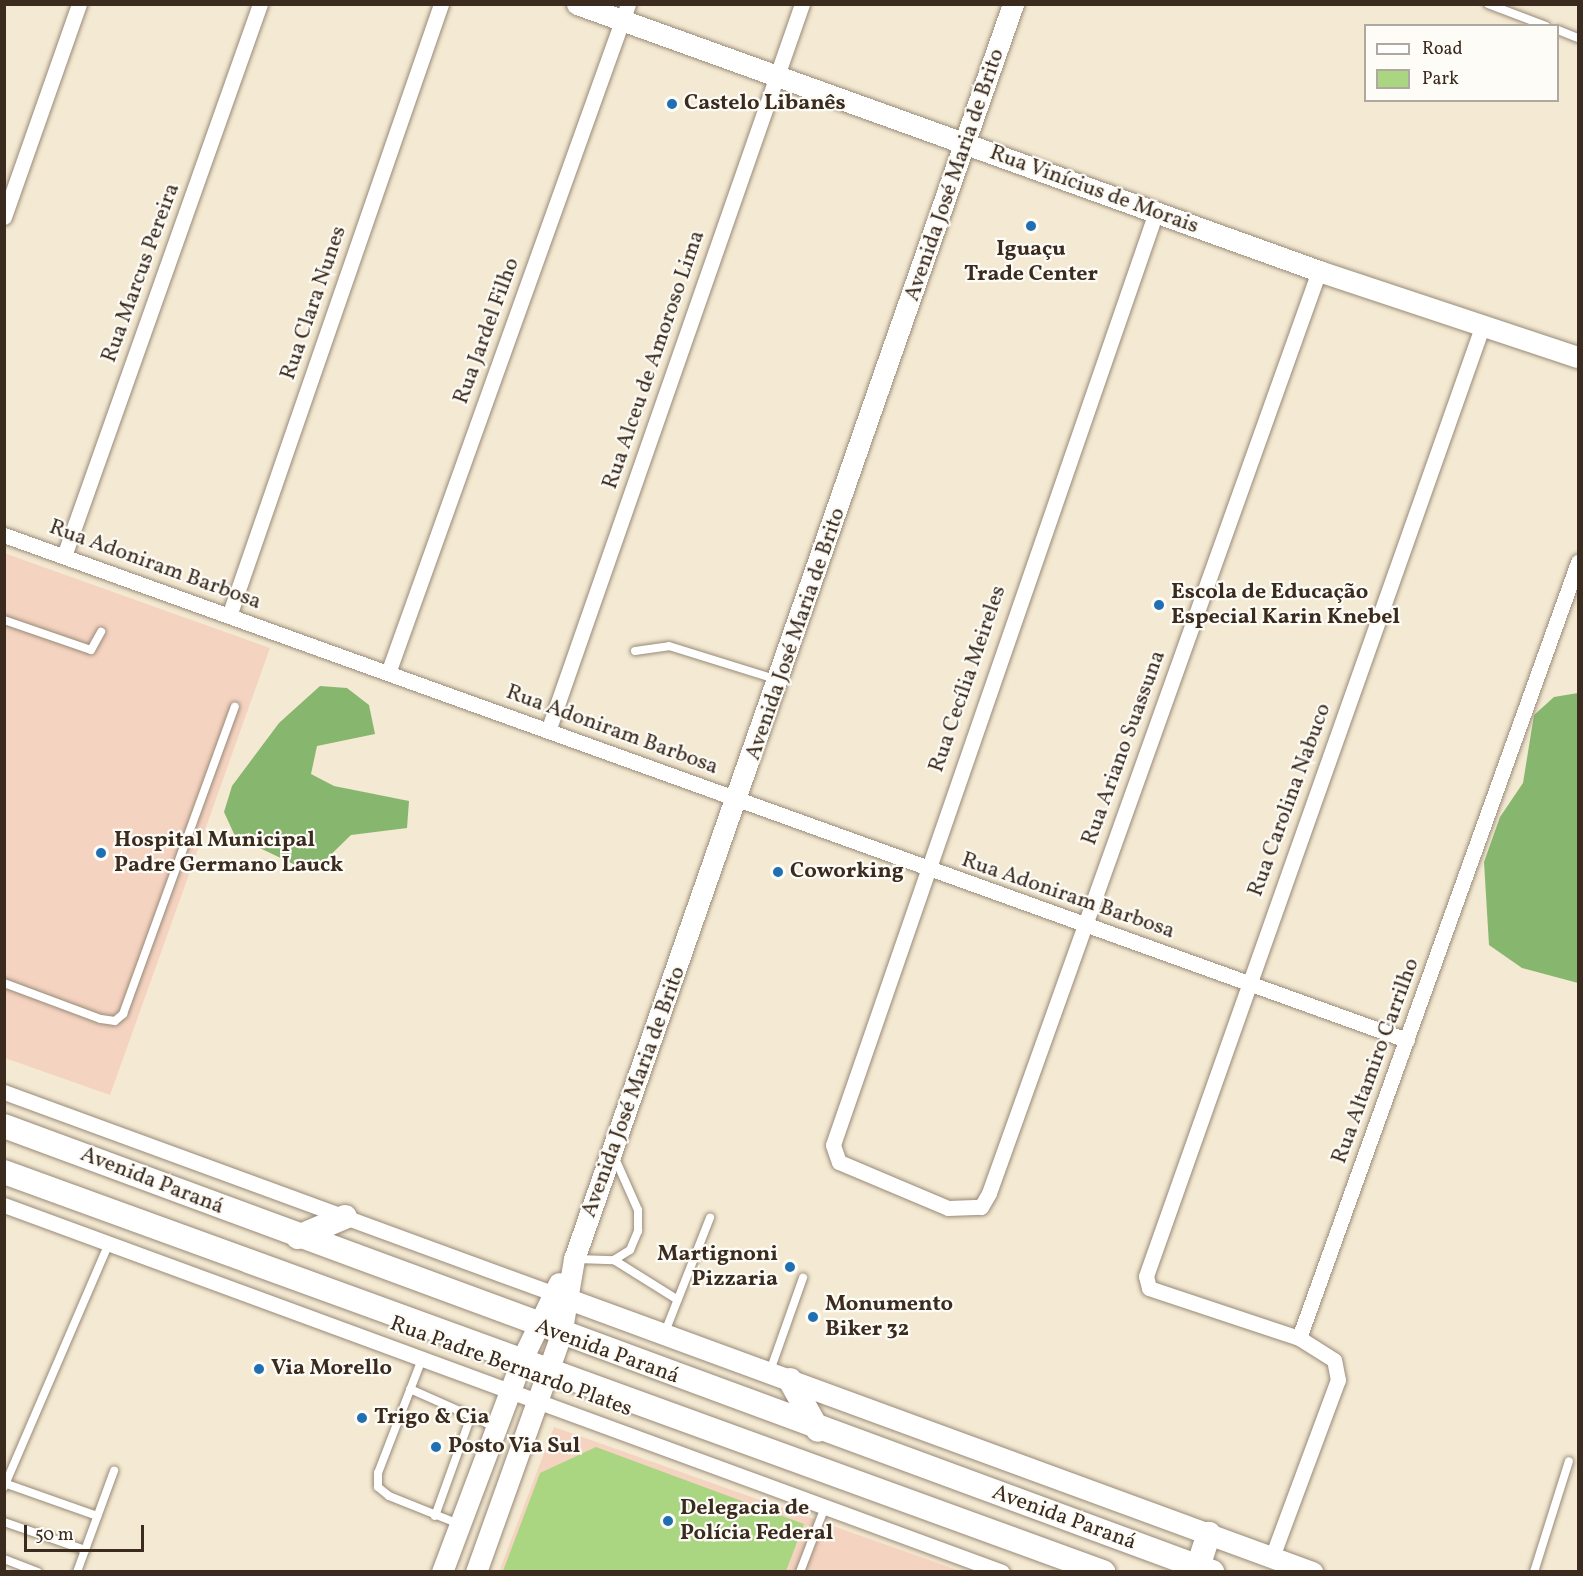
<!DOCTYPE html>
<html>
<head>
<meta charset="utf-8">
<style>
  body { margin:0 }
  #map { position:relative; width:1583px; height:1576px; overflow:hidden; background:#f4e9d2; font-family:Vollkorn,serif }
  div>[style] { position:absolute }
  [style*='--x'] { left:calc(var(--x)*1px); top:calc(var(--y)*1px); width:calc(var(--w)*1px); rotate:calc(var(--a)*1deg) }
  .built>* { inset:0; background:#f5d3c1 }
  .green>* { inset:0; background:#aad581 }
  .forest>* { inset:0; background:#87b66f }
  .roads { filter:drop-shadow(0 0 2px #988a78) drop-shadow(0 0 2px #988a78) }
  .lane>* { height:8px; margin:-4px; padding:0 4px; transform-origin:4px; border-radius:4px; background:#fff }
  .street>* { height:15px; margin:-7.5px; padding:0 7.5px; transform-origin:7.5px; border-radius:7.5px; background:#fff }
  .secondary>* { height:21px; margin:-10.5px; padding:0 10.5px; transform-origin:10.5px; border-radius:10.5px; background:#fff }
  .primary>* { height:24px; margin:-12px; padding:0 12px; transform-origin:12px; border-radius:12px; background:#fff }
  .dots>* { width:16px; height:16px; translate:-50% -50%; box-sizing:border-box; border:3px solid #fdfcf7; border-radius:50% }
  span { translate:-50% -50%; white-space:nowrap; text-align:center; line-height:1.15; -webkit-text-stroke:4.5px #fdfcf7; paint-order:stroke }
  .poi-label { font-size:22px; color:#3b2a1e; font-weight:700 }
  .left { translate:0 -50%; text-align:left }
  .right { translate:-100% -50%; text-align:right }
  .street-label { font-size:22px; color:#3b2a1e }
  .frame { position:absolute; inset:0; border:6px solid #3b2a1e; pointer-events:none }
  .legend { position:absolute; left:1364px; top:24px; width:195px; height:78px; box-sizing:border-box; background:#fdfcf7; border:2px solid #afa8a0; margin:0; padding:8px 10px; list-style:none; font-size:18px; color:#3b2a1e }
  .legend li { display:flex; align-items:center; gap:12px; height:30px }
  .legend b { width:30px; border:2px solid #afa8a0 }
  .scale { position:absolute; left:24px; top:1525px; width:120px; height:27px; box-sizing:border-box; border:3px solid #3b2a1e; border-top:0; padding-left:8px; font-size:18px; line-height:21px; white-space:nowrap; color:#3b2a1e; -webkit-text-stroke:4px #fdfcf7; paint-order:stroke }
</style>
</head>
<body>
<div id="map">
  <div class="built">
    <div style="clip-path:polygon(4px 553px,270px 648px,110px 1095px,5px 1058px)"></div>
    <div style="clip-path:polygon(554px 1427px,960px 1571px,499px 1572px)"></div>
  </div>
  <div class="green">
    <div style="clip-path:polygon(596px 1447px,804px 1524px,786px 1571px,503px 1571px,540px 1473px)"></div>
  </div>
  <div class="forest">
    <div style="clip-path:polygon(320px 686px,347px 688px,369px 705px,375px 734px,317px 746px,311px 774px,334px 786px,409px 801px,407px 828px,351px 835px,312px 873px,235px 836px,224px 812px,232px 786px,279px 723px)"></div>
    <div style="clip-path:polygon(1578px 693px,1578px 983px,1522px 968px,1489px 945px,1484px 862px,1500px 817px,1523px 783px,1534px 715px,1554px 697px)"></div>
  </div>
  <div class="roads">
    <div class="lane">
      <div style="--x:1488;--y:4;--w:62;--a:20.8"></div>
      <div style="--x:1558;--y:30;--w:22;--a:22"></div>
      <div style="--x:4;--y:620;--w:92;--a:19"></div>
      <div style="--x:91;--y:650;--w:21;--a:-61"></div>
      <div style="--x:635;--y:651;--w:34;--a:-8"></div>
      <div style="--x:669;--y:646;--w:111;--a:17.3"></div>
      <div style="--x:4;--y:983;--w:103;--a:20.4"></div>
      <div style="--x:101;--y:1019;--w:14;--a:8"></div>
      <div style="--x:115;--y:1021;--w:11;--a:-41"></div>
      <div style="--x:123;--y:1014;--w:327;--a:-70"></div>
      <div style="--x:577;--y:1259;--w:37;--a:2"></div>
      <div style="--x:614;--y:1260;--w:19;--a:-32"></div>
      <div style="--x:630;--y:1250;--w:21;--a:-67"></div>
      <div style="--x:638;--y:1231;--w:21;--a:-90"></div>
      <div style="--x:638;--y:1210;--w:59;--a:-114"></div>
      <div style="--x:614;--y:1260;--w:75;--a:32"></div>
      <div style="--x:665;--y:1332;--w:123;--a:-68.5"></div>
      <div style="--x:422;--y:1359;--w:122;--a:111.1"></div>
      <div style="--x:378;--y:1473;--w:14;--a:90"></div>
      <div style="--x:378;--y:1487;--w:14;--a:39"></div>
      <div style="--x:389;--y:1496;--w:75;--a:21.8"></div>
      <div style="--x:770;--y:1371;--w:99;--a:-70.5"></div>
      <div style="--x:410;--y:1389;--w:67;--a:23.9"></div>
      <div style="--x:4;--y:1483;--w:99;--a:19.5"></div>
      <div style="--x:4;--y:1487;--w:266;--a:-66.7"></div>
      <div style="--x:435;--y:1516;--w:106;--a:-70.2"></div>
      <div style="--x:471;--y:1416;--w:26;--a:25"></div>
      <div style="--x:4;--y:1522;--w:86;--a:19.1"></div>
      <div style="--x:4;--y:1559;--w:36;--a:21"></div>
      <div style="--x:77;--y:1572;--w:108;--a:-69.9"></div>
      <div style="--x:800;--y:1572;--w:70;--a:-69"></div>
      <div style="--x:1534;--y:1572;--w:116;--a:-72.5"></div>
    </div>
    <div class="street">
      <div style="--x:1156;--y:212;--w:987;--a:109.1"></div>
      <div style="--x:833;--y:1145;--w:18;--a:71"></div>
      <div style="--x:839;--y:1162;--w:118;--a:22.9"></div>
      <div style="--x:948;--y:1208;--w:33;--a:-2"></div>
      <div style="--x:981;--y:1207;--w:16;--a:-60"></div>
      <div style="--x:989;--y:1193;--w:979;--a:-70.31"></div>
      <div style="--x:4;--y:217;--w:226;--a:-70.6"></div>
      <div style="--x:4;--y:535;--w:1491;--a:19.8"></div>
      <div style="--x:64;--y:556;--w:586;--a:-70.45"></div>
      <div style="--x:229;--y:616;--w:648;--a:-70.89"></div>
      <div style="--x:388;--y:673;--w:711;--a:-70.26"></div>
      <div style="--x:548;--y:731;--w:770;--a:-70.74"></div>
      <div style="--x:4;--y:1092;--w:584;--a:20.14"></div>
      <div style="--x:4;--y:1205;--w:1063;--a:20.19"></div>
      <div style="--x:1299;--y:1338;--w:158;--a:-161.6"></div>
      <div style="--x:1149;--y:1288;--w:12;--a:-104"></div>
      <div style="--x:1146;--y:1276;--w:1007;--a:-70.5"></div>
      <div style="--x:1272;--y:1557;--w:189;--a:-69.6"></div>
      <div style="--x:1338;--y:1380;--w:20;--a:-101"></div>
      <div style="--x:1334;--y:1360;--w:41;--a:-147.8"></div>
      <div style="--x:1299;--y:1338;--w:825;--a:-70.22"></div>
    </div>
    <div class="secondary">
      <div style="--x:577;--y:4;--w:789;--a:19.79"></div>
      <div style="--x:1319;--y:271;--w:273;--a:18.4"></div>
      <div style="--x:552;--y:1293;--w:810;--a:20.16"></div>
      <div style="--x:442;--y:1572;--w:230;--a:-69.4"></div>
      <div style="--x:523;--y:1357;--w:82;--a:-64.1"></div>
      <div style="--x:476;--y:1572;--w:252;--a:-70.3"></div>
      <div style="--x:561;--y:1335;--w:77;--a:-80.3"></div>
      <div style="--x:574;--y:1259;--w:1330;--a:-70.72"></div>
    </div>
    <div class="primary">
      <div style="--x:4;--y:1126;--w:1288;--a:20.26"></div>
      <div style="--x:4;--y:1172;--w:1170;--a:20"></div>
      <div style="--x:298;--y:1237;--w:51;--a:-23.1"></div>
      <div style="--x:790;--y:1380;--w:57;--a:60.8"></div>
      <div style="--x:1198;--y:1567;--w:35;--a:-72"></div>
    </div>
  </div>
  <div class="dots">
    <div style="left:672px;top:104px;background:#1f6fb2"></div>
    <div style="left:1031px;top:226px;background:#1f6fb2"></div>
    <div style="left:1159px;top:605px;background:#1f6fb2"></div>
    <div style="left:101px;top:853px;background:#1f6fb2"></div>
    <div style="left:778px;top:872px;background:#1f6fb2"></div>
    <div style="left:790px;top:1267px;background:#1f6fb2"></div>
    <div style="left:813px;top:1317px;background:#1f6fb2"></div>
    <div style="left:259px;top:1369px;background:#1f6fb2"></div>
    <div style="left:362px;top:1418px;background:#1f6fb2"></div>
    <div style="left:436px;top:1447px;background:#1f6fb2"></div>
    <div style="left:668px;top:1521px;background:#1f6fb2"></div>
  </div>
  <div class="poi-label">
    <span class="left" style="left:684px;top:104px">Castelo Libanês</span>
    <span style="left:1031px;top:262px">Iguaçu<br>Trade Center</span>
    <span class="left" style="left:1171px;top:605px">Escola de Educação<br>Especial Karin Knebel</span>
    <span class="left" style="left:114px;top:853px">Hospital Municipal<br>Padre Germano Lauck</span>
    <span class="left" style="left:790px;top:872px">Coworking</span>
    <span class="right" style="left:778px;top:1267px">Martignoni<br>Pizzaria</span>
    <span class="left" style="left:825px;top:1317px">Monumento<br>Biker 32</span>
    <span class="left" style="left:271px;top:1369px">Via Morello</span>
    <span class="left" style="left:374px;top:1418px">Trigo &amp; Cia</span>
    <span class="left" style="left:448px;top:1447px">Posto Via Sul</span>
    <span class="left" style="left:680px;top:1521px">Delegacia de<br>Polícia Federal</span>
  </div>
  <div class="street-label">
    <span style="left:955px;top:175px;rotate:-71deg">Avenida José Maria de Brito</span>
    <span style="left:1094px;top:190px;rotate:20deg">Rua Vinícius de Morais</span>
    <span style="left:141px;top:273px;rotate:-70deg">Rua Marcus Pereira</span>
    <span style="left:314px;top:303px;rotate:-71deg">Rua Clara Nunes</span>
    <span style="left:487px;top:331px;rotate:-70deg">Rua Jardel Filho</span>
    <span style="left:654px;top:360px;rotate:-71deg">Rua Alceu de Amoroso Lima</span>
    <span style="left:155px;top:565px;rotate:20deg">Rua Adoniram Barbosa</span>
    <span style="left:796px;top:634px;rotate:-71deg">Avenida José Maria de Brito</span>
    <span style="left:968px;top:679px;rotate:-71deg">Rua Cecília Meireles</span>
    <span style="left:612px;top:730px;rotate:20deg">Rua Adoniram Barbosa</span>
    <span style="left:1124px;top:748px;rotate:-70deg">Rua Ariano Suassuna</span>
    <span style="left:1290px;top:800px;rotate:-70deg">Rua Carolina Nabuco</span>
    <span style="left:1068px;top:896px;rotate:19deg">Rua Adoniram Barbosa</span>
    <span style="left:1376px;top:1061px;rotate:-70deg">Rua Altamiro Carrilho</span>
    <span style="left:634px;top:1092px;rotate:-70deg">Avenida José Maria de Brito</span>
    <span style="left:152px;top:1181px;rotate:21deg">Avenida Paraná</span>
    <span style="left:607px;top:1352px;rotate:20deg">Avenida Paraná</span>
    <span style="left:511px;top:1367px;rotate:20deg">Rua Padre Bernardo Plates</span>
    <span style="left:1064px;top:1518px;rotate:20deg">Avenida Paraná</span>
  </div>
  <div class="frame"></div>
  <ul class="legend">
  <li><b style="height:8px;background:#fff"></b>Road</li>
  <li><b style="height:16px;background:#aad581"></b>Park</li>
  </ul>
  <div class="scale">50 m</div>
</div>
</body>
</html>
